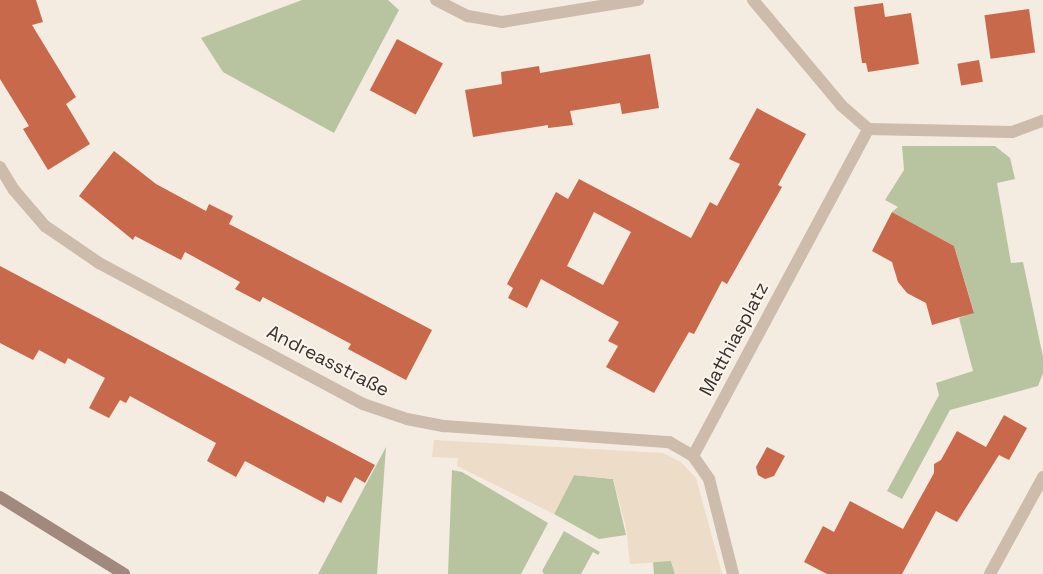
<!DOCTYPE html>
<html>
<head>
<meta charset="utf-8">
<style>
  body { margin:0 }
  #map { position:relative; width:1043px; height:574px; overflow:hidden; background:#f4ebe1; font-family:"Space Grotesk",sans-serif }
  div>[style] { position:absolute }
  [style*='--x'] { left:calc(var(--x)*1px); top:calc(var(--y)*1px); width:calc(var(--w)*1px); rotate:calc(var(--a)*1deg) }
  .green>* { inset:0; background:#b8c4a0 }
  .plaza>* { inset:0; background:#ecdcc8 }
  .building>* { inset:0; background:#c8694b; transform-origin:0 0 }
  .street>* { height:12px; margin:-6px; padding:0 6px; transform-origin:6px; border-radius:6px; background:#cdbbac }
  .secondary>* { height:12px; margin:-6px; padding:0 6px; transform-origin:6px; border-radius:6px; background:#a18a7d }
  span { translate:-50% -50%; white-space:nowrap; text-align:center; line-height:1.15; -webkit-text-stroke:4px #fbf5ee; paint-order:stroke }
  .street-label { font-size:19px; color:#3b302b }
</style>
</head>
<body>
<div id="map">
  <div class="green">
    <div style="clip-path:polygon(302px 0,388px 0,399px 10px,334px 133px,223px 72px,201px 38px)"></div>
    <div style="clip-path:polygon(902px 146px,995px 146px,1010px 158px,1015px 179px,997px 183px,1011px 263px,1023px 262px,1043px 357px,1043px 373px,1038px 386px,950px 410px,902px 499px,887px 491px,939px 395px,936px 383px,973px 371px,959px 318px,974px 312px,954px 246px,892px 212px,898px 207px,885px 200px,904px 170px)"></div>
    <div style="clip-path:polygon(386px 447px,377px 574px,318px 574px)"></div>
    <div style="clip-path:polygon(452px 470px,462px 472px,548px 523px,521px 574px,448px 574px)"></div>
    <div style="clip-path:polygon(574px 475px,613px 479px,626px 535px,599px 539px,554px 514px)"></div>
    <div style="clip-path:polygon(564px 531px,600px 552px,598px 555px,593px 552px,581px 574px,544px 574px,542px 571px)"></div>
    <div style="clip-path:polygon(653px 561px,671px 561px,675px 574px,654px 574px)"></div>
  </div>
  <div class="plaza">
    <div style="clip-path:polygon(434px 440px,663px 453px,682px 463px,696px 478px,722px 574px,675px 574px,671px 561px,630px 564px,626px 527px,613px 479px,574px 475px,554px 514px,457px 466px,458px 458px,432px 457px)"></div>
  </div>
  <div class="building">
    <div style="clip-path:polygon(0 0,36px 0,43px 22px,32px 25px,76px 97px,66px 104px,90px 144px,48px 170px,23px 129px,29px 126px,0 79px)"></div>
    <div style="clip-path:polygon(883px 3px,885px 17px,911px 13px,919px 64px,868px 72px,866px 63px,862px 63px,854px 7px)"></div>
    <div style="left:1029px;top:9px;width:44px;height:45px;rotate:82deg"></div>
    <div style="left:397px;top:39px;width:52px;height:58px;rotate:28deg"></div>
    <div style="clip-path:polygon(650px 54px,659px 108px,622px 114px,620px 103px,570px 111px,573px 125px,548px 128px,548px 125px,473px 137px,465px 90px,502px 84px,501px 72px,539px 66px,540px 73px)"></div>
    <div style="left:979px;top:60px;width:22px;height:22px;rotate:80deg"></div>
    <div style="clip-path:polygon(evenodd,757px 108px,806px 134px,778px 185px,782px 187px,727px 284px,722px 281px,694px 334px,689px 332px,654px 393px,606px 367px,618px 346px,608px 341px,619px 322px,541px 279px,527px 308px,508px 298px,513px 288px,507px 284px,556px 192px,568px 199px,579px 179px,691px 238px,710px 202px,717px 206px,740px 164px,729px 159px,757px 108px,594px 212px,631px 232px,603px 285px,567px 266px,594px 212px)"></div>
    <div style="clip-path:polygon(114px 151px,156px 184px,206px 211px,209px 204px,233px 216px,229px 224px,432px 330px,406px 380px,348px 349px,351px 344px,263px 297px,260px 302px,235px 289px,240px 282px,185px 252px,181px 260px,135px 236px,133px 240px,79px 196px)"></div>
    <div style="clip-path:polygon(892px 212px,954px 246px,974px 313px,932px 325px,926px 303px,907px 293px,898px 282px,892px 262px,872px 251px)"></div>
    <div style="clip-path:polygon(0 266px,375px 465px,365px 483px,355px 477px,341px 503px,327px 496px,324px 503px,245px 461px,236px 477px,207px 461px,216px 443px,130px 396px,126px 403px,120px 400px,109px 418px,89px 408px,105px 378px,68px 358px,65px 364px,39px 350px,33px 360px,0 343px)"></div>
    <div style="clip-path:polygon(1004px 415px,1027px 428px,1009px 460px,999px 455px,957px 522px,936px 511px,902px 574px,827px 574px,804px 562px,823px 526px,834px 532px,850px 501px,903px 529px,934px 473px,934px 464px,941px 460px,957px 431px,986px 447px)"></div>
    <div style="clip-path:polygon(767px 447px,785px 456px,774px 476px,765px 479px,758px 475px,756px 467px)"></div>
  </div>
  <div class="street">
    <div style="--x:436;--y:0;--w:36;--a:27"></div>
    <div style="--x:468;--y:16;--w:35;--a:10"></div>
    <div style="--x:502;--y:22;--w:138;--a:-9.2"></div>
    <div style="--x:753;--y:0;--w:138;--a:50"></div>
    <div style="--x:842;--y:106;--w:35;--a:41"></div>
    <div style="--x:868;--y:129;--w:144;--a:1.2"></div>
    <div style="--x:1012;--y:132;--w:33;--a:-20"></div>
    <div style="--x:0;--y:167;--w:27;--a:59"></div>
    <div style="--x:14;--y:190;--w:48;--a:49.3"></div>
    <div style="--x:45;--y:226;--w:65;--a:34.4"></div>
    <div style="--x:99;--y:263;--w:299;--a:28.1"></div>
    <div style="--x:363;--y:404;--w:46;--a:18.8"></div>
    <div style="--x:407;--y:419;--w:38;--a:11"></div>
    <div style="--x:444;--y:426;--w:226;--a:4.1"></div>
    <div style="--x:669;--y:442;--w:28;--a:30"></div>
    <div style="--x:693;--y:456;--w:28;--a:55"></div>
    <div style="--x:709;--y:479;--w:98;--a:75.8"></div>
    <div style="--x:693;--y:456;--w:371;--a:-61.8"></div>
    <div style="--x:990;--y:574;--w:111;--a:-61.3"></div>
  </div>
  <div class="secondary">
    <div style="--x:0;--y:497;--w:146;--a:31.8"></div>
  </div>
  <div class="street-label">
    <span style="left:734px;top:339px;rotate:-62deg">Matthiasplatz</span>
    <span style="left:328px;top:361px;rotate:27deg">Andreasstraße</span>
  </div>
</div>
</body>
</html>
